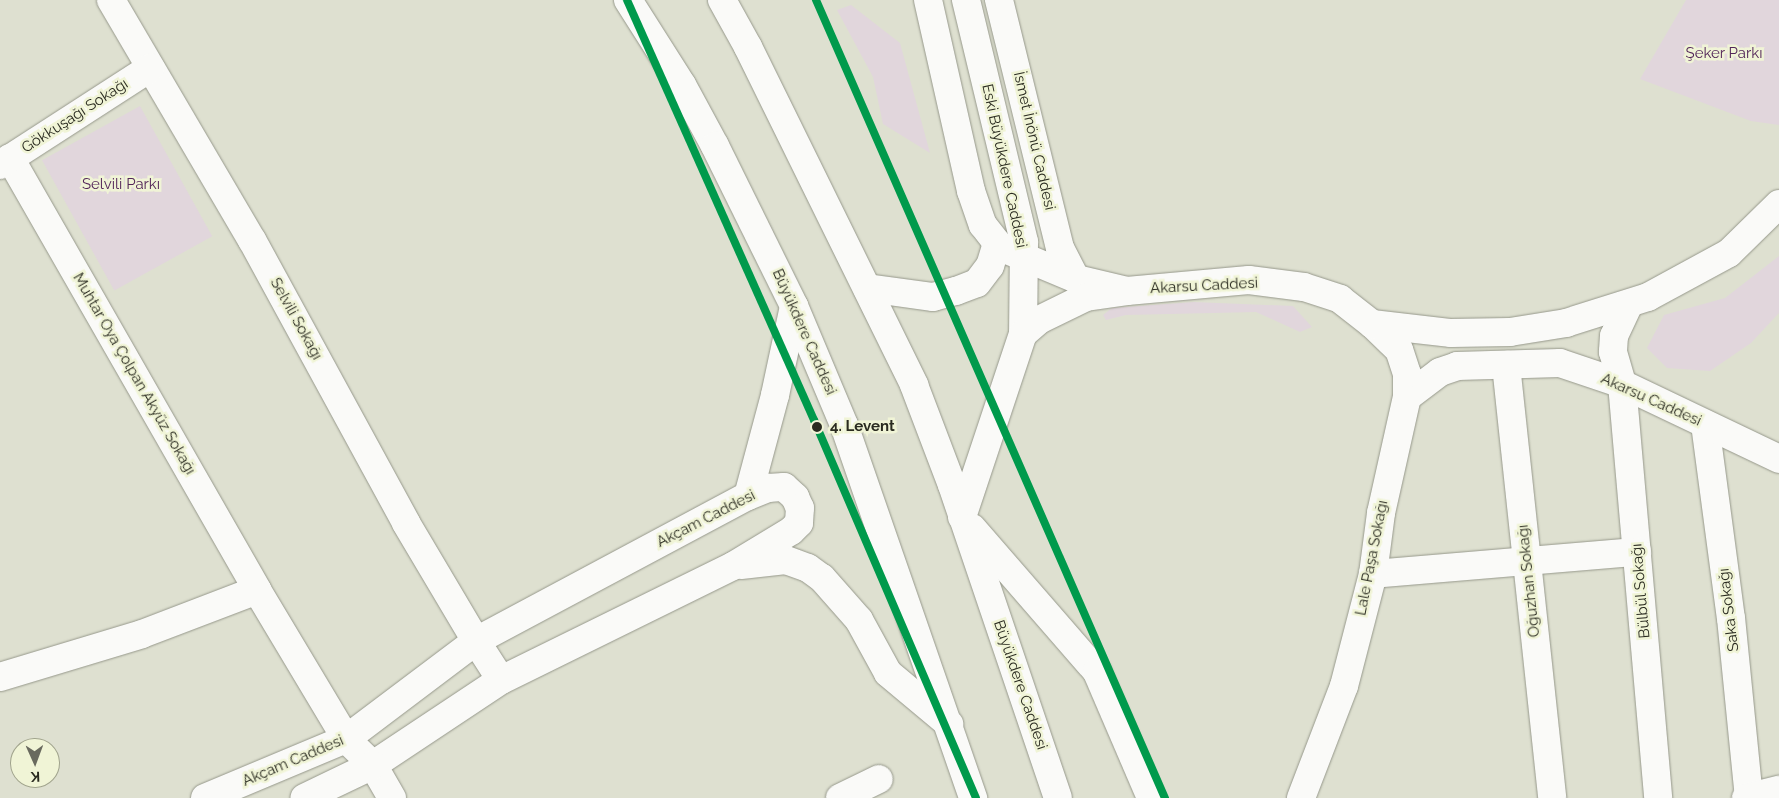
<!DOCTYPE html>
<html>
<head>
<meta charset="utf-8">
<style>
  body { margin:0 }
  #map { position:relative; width:1779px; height:798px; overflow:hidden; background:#dee0d0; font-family:Raleway,sans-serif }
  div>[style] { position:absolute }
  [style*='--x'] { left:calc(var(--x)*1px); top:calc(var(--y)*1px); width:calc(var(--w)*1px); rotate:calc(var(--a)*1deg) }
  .green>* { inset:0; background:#e1d6dc; transform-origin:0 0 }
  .roads { filter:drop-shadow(0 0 1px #96988b) drop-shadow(0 0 1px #96988b) }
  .minor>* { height:28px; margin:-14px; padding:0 14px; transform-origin:14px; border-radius:14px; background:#fafaf8 }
  .tertiary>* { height:28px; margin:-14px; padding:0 14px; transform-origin:14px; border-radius:14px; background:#fafaf8 }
  .secondary>* { height:28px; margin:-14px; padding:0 14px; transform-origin:14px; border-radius:14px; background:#fafaf8 }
  .primary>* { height:28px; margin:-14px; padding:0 14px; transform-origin:14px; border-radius:14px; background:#fafaf8 }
  .metro-1>* { height:8px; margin:-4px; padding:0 4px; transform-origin:4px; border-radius:4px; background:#009a4c }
  .dots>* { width:14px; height:14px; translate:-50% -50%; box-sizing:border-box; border:2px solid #f0f4d6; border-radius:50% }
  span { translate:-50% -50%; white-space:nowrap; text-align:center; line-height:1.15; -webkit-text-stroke:5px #f0f4d6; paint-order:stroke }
  .park-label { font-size:15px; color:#532659 }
  .street-label { font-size:15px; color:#2a2b20 }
  .stop-label { font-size:15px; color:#2a2b20; font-weight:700 }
  .left { translate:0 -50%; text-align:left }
  .north { position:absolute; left:10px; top:738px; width:50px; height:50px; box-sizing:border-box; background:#f0f4d6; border:1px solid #a1a48d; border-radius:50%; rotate:178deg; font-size:14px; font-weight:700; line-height:20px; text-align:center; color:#2a2b20 }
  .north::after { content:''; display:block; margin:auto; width:18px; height:22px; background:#696a5e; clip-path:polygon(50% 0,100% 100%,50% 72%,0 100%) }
</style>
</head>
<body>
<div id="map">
  <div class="green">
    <div style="clip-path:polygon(1686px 0,1779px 0,1779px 125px,1751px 121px,1640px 79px)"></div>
    <div style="clip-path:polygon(851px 5px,900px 43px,930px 153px,883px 124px,873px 77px,837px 10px)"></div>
    <div style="left:140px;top:106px;width:149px;height:112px;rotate:61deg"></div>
    <div style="clip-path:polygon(1779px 256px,1779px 313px,1751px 343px,1710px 371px,1667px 368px,1647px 348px,1664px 315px,1725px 298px)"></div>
    <div style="clip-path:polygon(1194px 302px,1293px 306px,1312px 327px,1300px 332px,1256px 312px,1126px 315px,1106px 320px,1103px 315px,1112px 308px)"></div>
  </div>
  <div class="roads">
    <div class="minor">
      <div style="--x:111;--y:0;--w:278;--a:59.6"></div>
      <div style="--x:252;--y:240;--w:322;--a:61.4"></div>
      <div style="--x:406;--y:523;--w:137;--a:59.3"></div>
      <div style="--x:10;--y:158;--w:498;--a:60.2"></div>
      <div style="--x:257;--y:590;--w:174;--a:59.1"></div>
      <div style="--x:346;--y:739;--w:37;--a:44"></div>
      <div style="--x:373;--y:765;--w:38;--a:60"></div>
      <div style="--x:0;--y:165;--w:179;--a:-32.9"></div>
      <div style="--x:1506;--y:365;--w:435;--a:83.9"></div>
      <div style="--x:1622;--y:384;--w:416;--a:85"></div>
      <div style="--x:1705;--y:424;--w:196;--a:82.4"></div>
      <div style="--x:1731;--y:618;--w:180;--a:84.3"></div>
      <div style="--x:1373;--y:574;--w:265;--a:-4.8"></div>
      <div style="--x:0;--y:677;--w:148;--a:-16.8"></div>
      <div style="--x:142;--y:634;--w:123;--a:-20.9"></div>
      <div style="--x:840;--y:798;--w:43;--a:-26"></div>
      <div style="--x:1746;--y:798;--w:34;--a:-14"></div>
    </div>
    <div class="tertiary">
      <div style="--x:928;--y:0;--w:196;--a:77.3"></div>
      <div style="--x:971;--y:191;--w:36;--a:71"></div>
      <div style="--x:983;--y:225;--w:28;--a:52"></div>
      <div style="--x:1000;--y:247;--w:82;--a:22.8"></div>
      <div style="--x:966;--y:0;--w:249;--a:76.5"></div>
      <div style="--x:1024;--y:242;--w:92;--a:90.6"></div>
      <div style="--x:1407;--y:397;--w:41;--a:-37.1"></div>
      <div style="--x:1440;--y:372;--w:18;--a:-19"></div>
      <div style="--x:1457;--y:366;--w:103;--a:-1.7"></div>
      <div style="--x:1560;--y:363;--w:65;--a:18.7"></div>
      <div style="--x:1301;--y:798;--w:120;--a:-69"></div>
      <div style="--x:1344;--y:686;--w:116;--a:-75.5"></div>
      <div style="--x:1373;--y:574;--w:62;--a:-82.5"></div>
      <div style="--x:1381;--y:513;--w:119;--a:-77.4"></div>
      <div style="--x:1407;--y:397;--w:23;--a:-90"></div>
      <div style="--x:1407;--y:374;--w:25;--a:-108"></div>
      <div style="--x:1399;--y:350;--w:37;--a:-136"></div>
    </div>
    <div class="secondary">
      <div style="--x:999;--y:0;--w:255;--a:76.2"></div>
      <div style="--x:1060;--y:248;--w:35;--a:63"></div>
      <div style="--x:1076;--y:279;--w:52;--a:13.2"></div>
      <div style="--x:1127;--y:291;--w:122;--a:-5.2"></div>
      <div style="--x:1249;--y:280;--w:55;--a:7.3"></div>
      <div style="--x:1304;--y:287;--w:38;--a:18"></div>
      <div style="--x:1340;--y:299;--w:41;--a:38"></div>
      <div style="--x:1372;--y:324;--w:80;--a:6.5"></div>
      <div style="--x:1451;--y:333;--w:59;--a:-1"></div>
      <div style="--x:1510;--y:332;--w:57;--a:-9.1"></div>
      <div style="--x:1566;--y:323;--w:86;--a:-17.6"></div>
      <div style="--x:1648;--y:297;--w:92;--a:-28.5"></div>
      <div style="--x:1729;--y:253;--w:70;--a:-44.4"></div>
      <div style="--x:1628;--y:306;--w:33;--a:115"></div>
      <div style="--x:1614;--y:336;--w:16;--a:94"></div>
      <div style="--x:1613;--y:352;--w:33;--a:74"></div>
      <div style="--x:1622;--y:384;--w:174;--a:25.5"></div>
      <div style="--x:748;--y:496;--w:105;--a:-75"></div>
      <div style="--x:775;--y:395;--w:91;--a:-77.9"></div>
      <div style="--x:741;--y:565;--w:45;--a:-6.3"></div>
      <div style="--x:786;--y:560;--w:23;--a:20"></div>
      <div style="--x:808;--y:568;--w:17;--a:36"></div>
      <div style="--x:822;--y:578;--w:56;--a:48.6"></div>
      <div style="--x:859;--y:620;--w:60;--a:61.3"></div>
      <div style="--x:888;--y:673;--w:80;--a:39.9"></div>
      <div style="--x:476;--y:641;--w:46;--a:57.3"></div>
      <div style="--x:205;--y:798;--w:153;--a:-22.7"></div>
      <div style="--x:346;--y:739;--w:163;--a:-37"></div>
      <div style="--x:476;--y:641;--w:308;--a:-28.1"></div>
      <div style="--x:748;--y:496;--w:22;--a:-22"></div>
      <div style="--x:768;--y:488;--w:16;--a:-4"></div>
      <div style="--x:784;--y:487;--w:15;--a:42"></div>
      <div style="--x:795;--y:497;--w:12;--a:66"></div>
      <div style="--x:800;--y:508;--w:15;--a:94"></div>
      <div style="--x:799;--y:523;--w:11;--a:135"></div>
      <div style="--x:791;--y:531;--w:68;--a:148.9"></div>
      <div style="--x:733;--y:566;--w:258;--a:153.8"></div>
      <div style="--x:501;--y:680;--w:154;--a:146.4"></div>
      <div style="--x:373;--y:765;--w:76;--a:154.4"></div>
    </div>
    <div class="primary">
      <div style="--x:628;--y:0;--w:101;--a:57.6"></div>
      <div style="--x:682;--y:85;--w:69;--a:61.6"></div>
      <div style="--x:715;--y:146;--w:178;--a:63.7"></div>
      <div style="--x:794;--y:306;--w:129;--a:67.2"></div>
      <div style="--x:844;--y:425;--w:395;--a:70.9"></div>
      <div style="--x:722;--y:0;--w:54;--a:61"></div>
      <div style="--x:748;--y:47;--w:377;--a:63.8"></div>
      <div style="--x:914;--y:385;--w:107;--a:69.2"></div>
      <div style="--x:952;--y:485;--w:330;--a:71.3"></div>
      <div style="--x:867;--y:288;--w:67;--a:7.8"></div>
      <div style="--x:933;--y:297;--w:24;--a:-15"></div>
      <div style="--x:956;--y:291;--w:22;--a:-21"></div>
      <div style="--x:977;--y:283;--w:21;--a:-53"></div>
      <div style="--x:990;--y:266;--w:24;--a:-73"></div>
      <div style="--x:962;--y:517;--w:193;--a:-71.6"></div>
      <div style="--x:1023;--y:334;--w:21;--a:-41"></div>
      <div style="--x:1039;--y:320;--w:52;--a:-26.1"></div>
      <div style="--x:1086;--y:297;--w:41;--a:-8.3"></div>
      <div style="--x:972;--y:528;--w:191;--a:49"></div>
      <div style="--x:1097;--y:672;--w:137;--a:66.8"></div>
    </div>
  </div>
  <div class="metro-1">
    <div style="--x:627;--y:0;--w:460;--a:66"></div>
    <div style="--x:814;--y:420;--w:411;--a:66.8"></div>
    <div style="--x:816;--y:0;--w:871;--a:66.38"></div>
  </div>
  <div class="dots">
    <div style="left:817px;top:427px;background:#2a2b20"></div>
  </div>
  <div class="park-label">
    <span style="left:1724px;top:54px">Şeker Parkı</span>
    <span style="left:121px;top:185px">Selvili Parkı</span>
  </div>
  <div class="street-label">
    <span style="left:75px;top:116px;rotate:-33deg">Gökkuşağı Sokağı</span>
    <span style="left:1034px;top:141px;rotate:77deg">İsmet İnönü Caddesi</span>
    <span style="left:1004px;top:166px;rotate:78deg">Eski Büyükdere Caddesi</span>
    <span style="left:1204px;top:286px;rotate:-3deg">Akarsu Caddesi</span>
    <span style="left:296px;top:319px;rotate:61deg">Selvili Sokağı</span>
    <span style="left:804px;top:332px;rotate:66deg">Büyükdere Caddesi</span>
    <span style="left:134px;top:374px;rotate:60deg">Muhtar Oya Çolpan Akyüz Sokağı</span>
    <span style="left:1651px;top:400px;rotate:24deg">Akarsu Caddesi</span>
    <span style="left:706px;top:519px;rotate:-27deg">Akçam Caddesi</span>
    <span style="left:1372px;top:558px;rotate:-79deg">Lale Paşa Sokağı</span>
    <span style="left:1529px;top:581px;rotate:-96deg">Oğuzhan Sokağı</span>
    <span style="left:1641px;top:591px;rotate:-95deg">Bülbül Sokağı</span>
    <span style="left:1729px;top:610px;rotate:-97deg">Saka Sokağı</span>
    <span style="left:1020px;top:685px;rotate:71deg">Büyükdere Caddesi</span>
    <span style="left:293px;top:761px;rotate:-23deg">Akçam Caddesi</span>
  </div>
  <div class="stop-label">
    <span class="left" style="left:830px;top:427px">4. Levent</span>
  </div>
  <div class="north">K</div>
</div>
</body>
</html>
